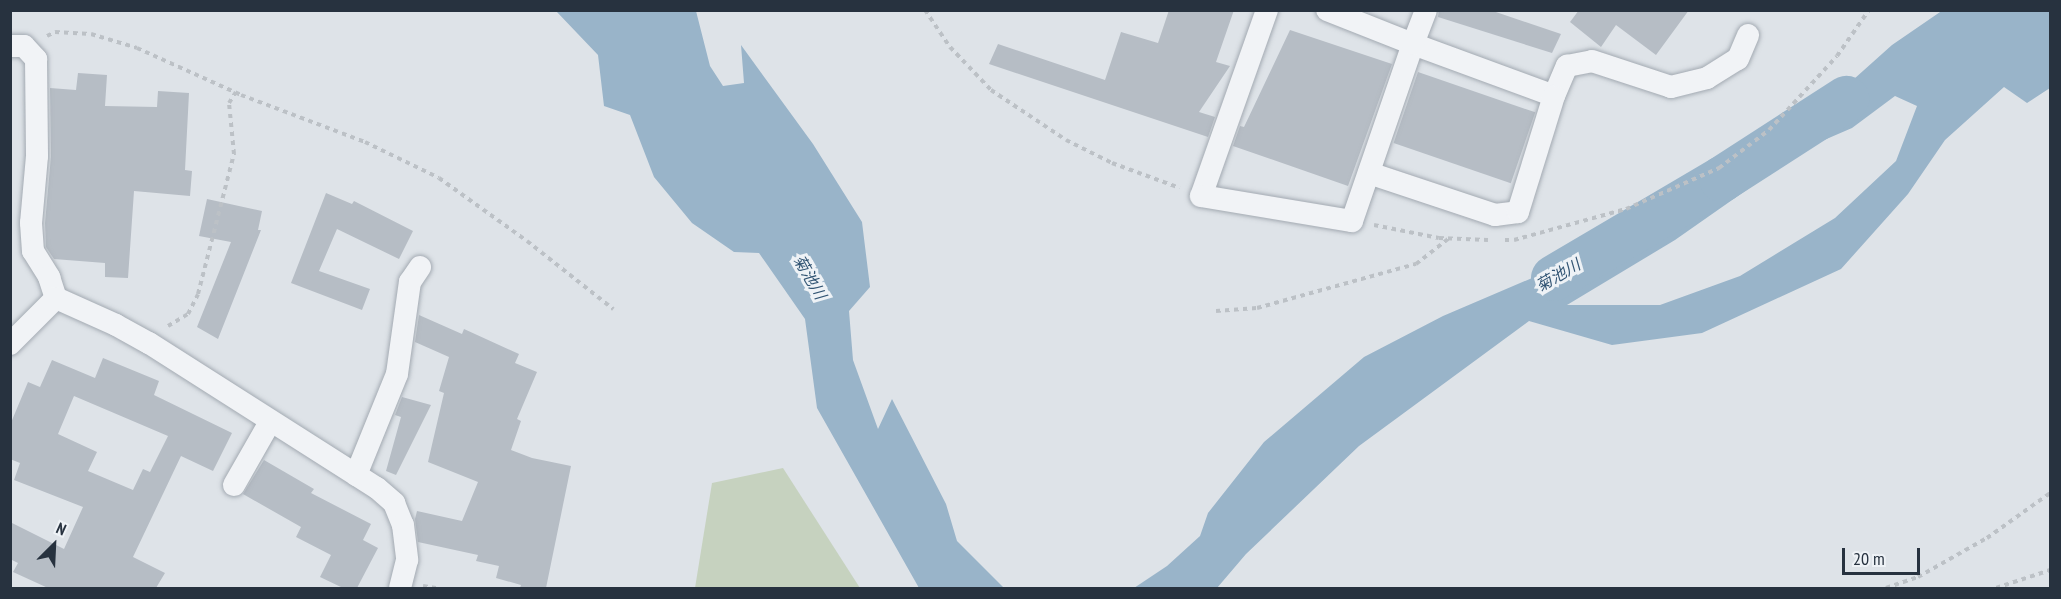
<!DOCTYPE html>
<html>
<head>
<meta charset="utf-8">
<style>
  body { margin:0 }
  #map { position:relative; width:2061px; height:599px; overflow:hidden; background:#dee3e8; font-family:"PT Sans Narrow","Noto Sans JP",sans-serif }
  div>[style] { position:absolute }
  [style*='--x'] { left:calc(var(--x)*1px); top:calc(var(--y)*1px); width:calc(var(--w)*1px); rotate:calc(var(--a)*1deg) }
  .green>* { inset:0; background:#c6d2bf }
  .water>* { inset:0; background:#99b4c9 }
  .river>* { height:46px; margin:-23px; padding:0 23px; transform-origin:23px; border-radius:23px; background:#99b4c9 }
  .building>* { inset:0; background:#b6bdc5; transform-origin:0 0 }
  .path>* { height:4px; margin-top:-2px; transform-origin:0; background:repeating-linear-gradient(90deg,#bcc1c6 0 4.5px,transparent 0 9px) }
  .roads { filter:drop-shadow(0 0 2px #a3aab2) drop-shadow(0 0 2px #a3aab2) }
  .street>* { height:22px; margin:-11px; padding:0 11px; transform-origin:11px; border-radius:11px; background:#f1f3f6 }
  span { translate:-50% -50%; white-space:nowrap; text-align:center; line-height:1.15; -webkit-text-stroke:6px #eef2f6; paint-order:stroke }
  .water-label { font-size:16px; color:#315473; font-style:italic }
  .frame { position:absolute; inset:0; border:12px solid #27323f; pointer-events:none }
  .north { position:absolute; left:24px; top:515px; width:60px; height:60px; -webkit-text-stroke:4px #eef2f6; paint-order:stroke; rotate:24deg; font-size:16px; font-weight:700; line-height:24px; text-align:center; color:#27323f }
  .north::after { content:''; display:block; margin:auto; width:21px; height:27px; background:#27323f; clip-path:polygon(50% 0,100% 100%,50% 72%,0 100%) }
  .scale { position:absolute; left:1842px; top:548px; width:78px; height:27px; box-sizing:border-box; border:3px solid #27323f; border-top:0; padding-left:8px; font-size:18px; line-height:21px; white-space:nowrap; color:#27323f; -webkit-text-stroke:4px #eef2f6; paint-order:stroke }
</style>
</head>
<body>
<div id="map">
  <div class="green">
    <div style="clip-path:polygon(783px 468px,860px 588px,695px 588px,712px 483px)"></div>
  </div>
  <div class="water">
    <div style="clip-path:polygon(evenodd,1943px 10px,2050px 11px,2050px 88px,2027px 103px,2004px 87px,1945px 140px,1908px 194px,1841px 269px,1702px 333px,1612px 345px,1529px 321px,1359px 446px,1246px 554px,1217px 588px,1134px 588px,1167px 566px,1200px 536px,1208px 513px,1264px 442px,1364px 357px,1443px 316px,1722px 197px,1892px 45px,1943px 10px,1895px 96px,1917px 106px,1896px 161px,1835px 218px,1740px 276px,1660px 305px,1567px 305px,1675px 240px,1808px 147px,1852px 128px,1895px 96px)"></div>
    <div style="clip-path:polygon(556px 11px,696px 11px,710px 66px,723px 86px,744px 83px,741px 45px,813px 144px,862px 222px,870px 287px,849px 311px,853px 360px,878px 429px,892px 399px,946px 504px,957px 541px,1004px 588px,919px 588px,817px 408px,805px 319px,759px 253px,734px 252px,692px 223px,654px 177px,630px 115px,604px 106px,598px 55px)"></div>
  </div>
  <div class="river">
    <div style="--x:1554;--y:278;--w:195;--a:-30.5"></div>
    <div style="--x:1722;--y:179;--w:148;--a:-32.8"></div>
  </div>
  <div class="building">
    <div style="clip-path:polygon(1169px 10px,1234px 10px,1216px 62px,1230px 66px,1199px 112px,1215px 117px,1208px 137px,989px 64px,998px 44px,1105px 80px,1121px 32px,1158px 43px)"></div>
    <div style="clip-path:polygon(1439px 10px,1490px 10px,1561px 34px,1552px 53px,1438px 17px)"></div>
    <div style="clip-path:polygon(1579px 10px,1689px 10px,1656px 55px,1616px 25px,1601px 47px,1570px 22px)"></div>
    <div style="clip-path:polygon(1290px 30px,1392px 64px,1348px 186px,1233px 146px,1240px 126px,1244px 127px)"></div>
    <div style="left:1418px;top:72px;width:124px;height:75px;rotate:19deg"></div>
    <div style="clip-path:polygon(78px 73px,107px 75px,105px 106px,157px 107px,158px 91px,189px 93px,185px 170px,192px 171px,190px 196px,134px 191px,128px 278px,105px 277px,105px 263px,54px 259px,46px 247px,45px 223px,51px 156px,50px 88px,76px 90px)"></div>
    <div style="clip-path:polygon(326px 193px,352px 204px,354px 201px,413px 231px,399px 259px,337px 229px,319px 271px,370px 289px,362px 310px,291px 283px)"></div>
    <div style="clip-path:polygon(207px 199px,262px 211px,258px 230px,261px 230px,218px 339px,197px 327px,231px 242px,199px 236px)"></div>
    <div style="clip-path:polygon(419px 315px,462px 334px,464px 329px,519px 354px,515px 363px,537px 372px,517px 419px,521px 421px,511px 450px,532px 458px,571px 466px,546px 588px,520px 588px,521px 585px,496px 578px,499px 566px,476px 561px,478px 555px,418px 542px,415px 519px,417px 511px,462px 521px,478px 482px,428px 462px,444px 393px,439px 391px,449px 357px,415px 342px)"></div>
    <div style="clip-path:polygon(evenodd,103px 358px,159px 381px,154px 395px,232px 433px,213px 471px,181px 456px,133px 557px,165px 573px,156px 588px,48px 588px,13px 572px,18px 563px,10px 559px,10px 522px,64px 549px,83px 507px,14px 480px,20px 463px,10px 459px,10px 425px,28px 382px,40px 387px,52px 360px,95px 378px,103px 358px,74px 396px,168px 436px,150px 472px,143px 469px,133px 490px,88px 471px,97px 452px,58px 434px,74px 396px)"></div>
    <div style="clip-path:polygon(402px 397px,431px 405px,396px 475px,386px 471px,401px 417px,395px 415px)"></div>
    <div style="clip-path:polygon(264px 460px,314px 489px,311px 493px,371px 524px,363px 540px,378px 548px,357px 588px,343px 588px,320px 577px,331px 555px,296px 537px,301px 527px,243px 494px)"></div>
  </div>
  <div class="path">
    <div style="--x:925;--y:10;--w:45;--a:56"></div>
    <div style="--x:950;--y:47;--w:59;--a:46.4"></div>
    <div style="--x:991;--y:90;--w:90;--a:33.7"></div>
    <div style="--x:1066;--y:140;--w:51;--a:26.6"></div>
    <div style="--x:1112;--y:163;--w:72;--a:20.2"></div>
    <div style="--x:47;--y:36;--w:9;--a:-27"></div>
    <div style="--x:55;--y:32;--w:36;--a:3"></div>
    <div style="--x:91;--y:34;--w:48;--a:16.9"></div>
    <div style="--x:137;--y:48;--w:114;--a:24.3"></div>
    <div style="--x:241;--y:95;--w:133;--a:20.8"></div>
    <div style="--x:365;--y:142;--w:82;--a:25.9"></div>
    <div style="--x:439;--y:178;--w:108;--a:35.6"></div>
    <div style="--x:527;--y:241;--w:110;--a:38.3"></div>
    <div style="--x:1374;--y:225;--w:66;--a:11.3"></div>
    <div style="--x:1439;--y:238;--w:49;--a:2.3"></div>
    <div style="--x:1505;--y:240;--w:9;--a:0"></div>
    <div style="--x:1514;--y:240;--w:116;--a:-15.5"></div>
    <div style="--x:1626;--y:209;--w:102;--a:-23.8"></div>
    <div style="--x:1719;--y:168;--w:63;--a:-37.2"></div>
    <div style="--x:1769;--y:130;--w:100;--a:-47.4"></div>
    <div style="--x:1837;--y:56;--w:56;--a:-55.2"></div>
    <div style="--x:1216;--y:311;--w:41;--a:-4.2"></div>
    <div style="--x:1257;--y:308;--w:165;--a:-15.5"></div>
    <div style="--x:1416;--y:264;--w:41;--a:-38"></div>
    <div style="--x:168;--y:326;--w:23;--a:-31"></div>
    <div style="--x:188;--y:314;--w:22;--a:-63"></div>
    <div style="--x:198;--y:294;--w:145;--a:-75.6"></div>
    <div style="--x:234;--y:154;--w:51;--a:-95.6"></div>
    <div style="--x:229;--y:103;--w:13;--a:-58"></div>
    <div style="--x:423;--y:586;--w:13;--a:9"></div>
    <div style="--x:1886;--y:588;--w:34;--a:-19"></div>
    <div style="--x:1918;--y:577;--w:79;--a:-29.5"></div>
    <div style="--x:1987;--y:538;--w:77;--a:-35.5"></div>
    <div style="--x:1996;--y:588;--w:57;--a:-18.4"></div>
  </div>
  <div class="roads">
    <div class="street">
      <div style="--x:1267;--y:10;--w:197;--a:109.5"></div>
      <div style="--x:1201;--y:196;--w:153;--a:9.4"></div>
      <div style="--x:1352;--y:221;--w:187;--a:-71"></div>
      <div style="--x:1413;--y:44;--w:150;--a:20.2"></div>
      <div style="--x:1554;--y:96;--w:33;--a:-67"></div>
      <div style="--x:1567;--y:66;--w:25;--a:-11"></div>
      <div style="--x:1592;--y:61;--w:83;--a:18.2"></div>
      <div style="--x:1671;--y:87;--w:37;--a:-14"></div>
      <div style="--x:1707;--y:78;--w:36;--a:-32"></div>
      <div style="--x:1738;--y:59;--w:26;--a:-67"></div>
      <div style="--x:1327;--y:10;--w:92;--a:21.6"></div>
      <div style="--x:1413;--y:44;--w:36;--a:-69"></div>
      <div style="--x:10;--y:46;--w:14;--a:0"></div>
      <div style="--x:24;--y:46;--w:18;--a:47"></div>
      <div style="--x:36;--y:59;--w:97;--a:89.4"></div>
      <div style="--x:37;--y:156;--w:67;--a:95.1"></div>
      <div style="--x:31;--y:223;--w:28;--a:86"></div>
      <div style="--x:33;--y:251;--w:31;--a:58"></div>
      <div style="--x:49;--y:277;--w:22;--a:72"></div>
      <div style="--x:56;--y:298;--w:66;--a:24.2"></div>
      <div style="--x:116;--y:325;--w:38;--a:29"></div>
      <div style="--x:149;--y:343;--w:270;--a:32.5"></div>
      <div style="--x:377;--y:488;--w:23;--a:41"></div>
      <div style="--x:394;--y:503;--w:24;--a:68"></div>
      <div style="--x:403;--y:525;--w:35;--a:83"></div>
      <div style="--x:407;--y:560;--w:29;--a:104"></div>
      <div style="--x:1369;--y:173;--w:133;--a:18.4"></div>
      <div style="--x:1495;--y:215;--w:23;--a:-7"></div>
      <div style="--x:1518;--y:212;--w:121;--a:-72.8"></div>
      <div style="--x:10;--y:344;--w:65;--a:-45"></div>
      <div style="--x:356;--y:475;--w:109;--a:-67.9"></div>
      <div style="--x:397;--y:374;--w:93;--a:-82"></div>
      <div style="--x:410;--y:282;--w:18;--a:-56"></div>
      <div style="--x:234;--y:485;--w:73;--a:-60.3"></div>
    </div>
  </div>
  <div class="water-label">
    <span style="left:1558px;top:275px;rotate:-30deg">菊池川</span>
    <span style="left:810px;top:277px;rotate:60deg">菊池川</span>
  </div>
  <div class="frame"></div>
  <div class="north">N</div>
  <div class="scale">20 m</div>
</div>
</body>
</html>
